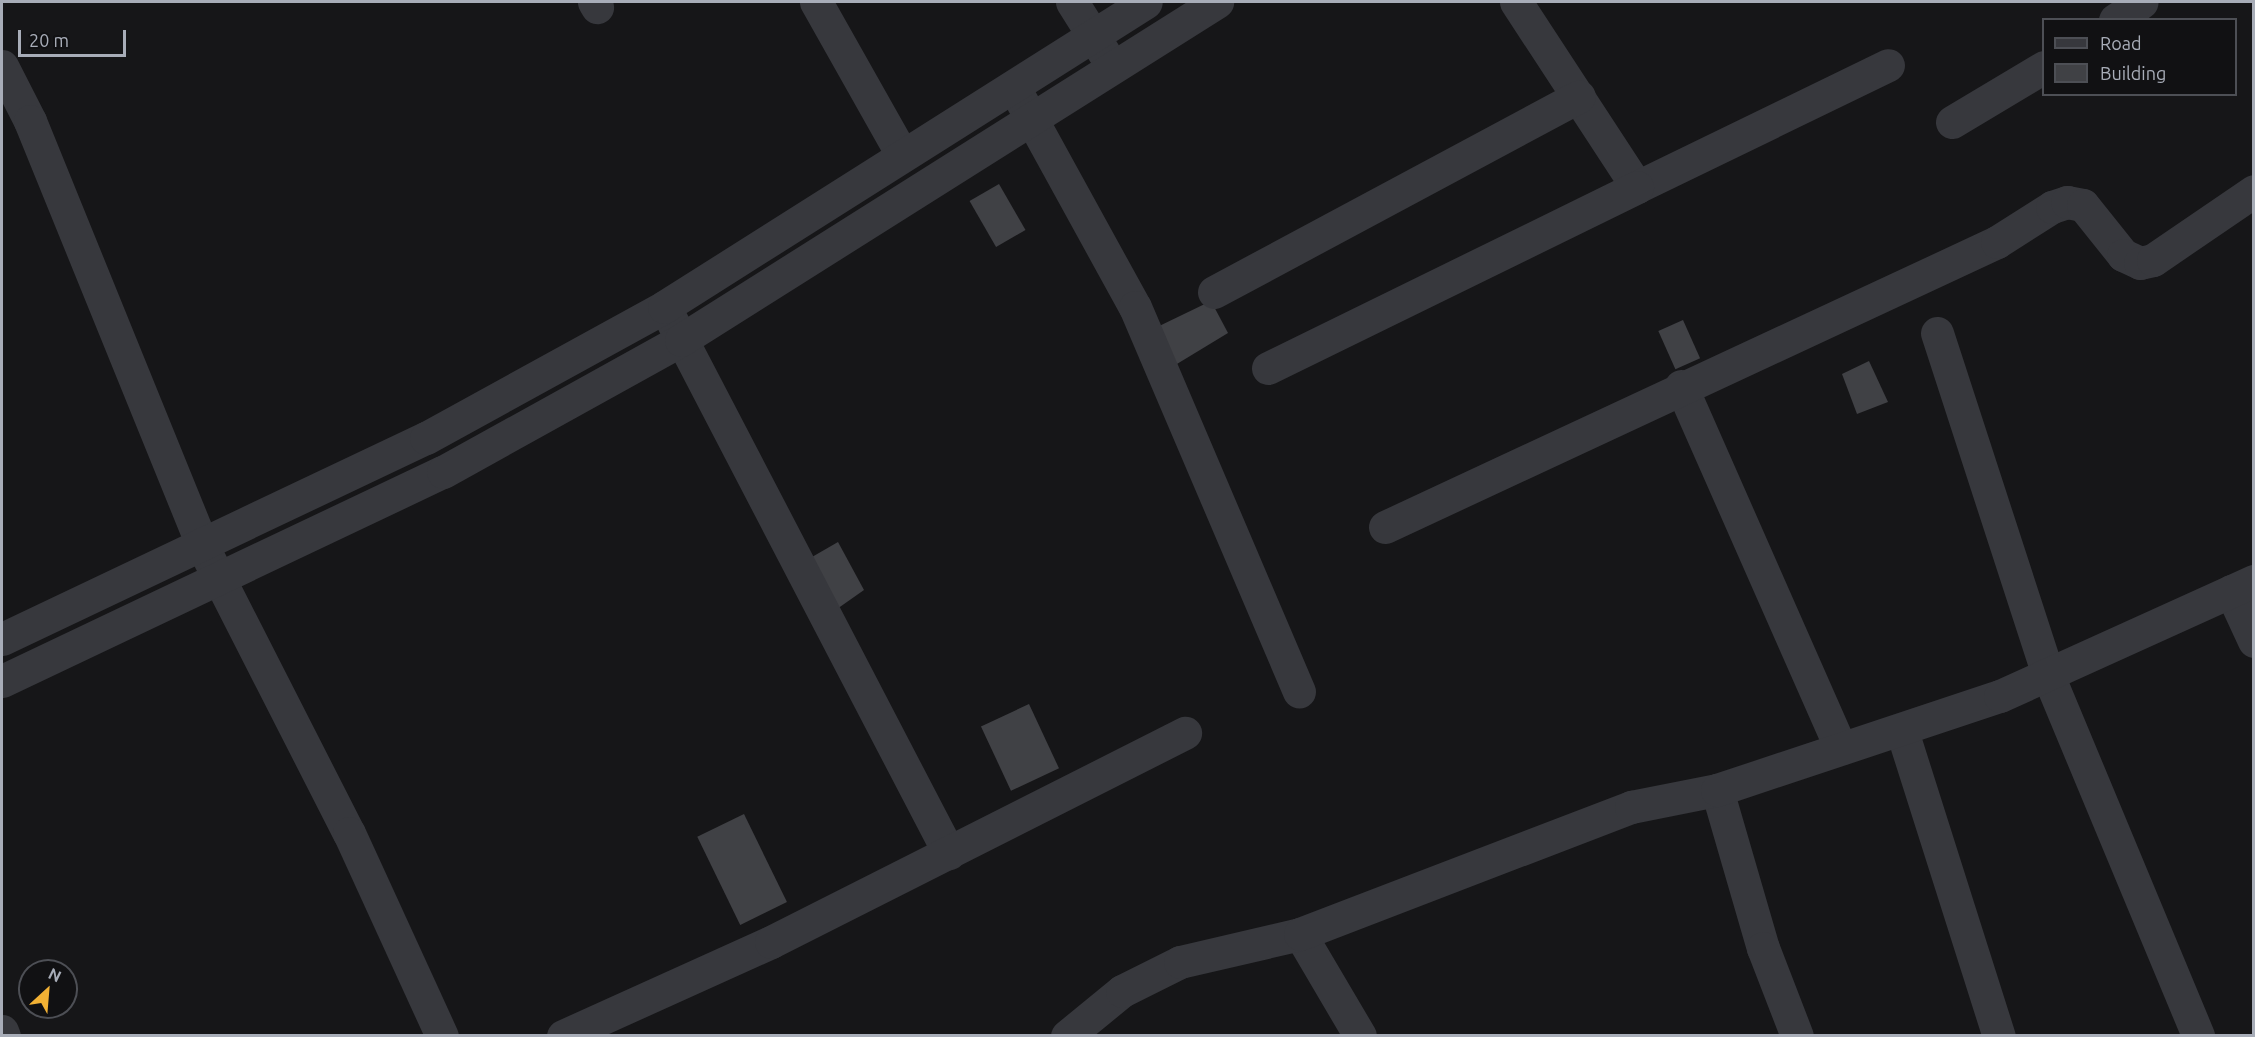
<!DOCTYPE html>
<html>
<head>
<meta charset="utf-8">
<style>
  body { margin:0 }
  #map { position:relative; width:2255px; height:1037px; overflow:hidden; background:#161618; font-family:Ubuntu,sans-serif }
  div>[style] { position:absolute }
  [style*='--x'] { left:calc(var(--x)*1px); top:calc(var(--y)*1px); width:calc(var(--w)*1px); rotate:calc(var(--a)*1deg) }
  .building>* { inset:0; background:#404145; transform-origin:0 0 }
  .minor>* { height:33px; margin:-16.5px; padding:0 16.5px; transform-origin:16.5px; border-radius:16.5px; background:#37383d }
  span { translate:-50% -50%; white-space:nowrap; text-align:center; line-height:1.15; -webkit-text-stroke:4.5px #111113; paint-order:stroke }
  .frame { position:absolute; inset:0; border:3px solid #a8adb8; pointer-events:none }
  .legend { position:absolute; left:2042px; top:18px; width:195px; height:78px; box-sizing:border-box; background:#111113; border:2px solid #4d4f55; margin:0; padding:8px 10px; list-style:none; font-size:18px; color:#a8adb8 }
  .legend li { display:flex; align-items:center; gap:12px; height:30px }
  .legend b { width:30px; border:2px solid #4d4f55 }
  .north { position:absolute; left:18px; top:959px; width:60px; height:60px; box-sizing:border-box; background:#111113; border:2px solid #4d4f55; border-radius:50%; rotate:26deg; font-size:16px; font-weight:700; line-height:24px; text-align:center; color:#a8adb8 }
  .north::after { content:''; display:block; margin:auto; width:21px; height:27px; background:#f2b134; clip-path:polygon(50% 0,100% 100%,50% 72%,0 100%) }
  .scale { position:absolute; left:18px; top:30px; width:108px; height:27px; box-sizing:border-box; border:3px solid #a8adb8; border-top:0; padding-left:8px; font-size:18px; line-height:21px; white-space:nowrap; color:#a8adb8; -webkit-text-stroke:4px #111113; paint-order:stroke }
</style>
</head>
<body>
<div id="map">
  <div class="building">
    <div style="left:999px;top:184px;width:53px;height:34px;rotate:60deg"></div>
    <div style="clip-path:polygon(1211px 301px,1228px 333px,1167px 370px,1153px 329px)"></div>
    <div style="left:1683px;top:320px;width:42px;height:27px;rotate:66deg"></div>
    <div style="clip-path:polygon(1869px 361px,1888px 402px,1857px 414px,1842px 374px)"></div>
    <div style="clip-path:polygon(838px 542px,864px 590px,837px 609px,812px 557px)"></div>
    <div style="left:1029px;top:704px;width:71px;height:53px;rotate:65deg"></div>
    <div style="left:744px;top:814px;width:98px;height:52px;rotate:64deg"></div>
  </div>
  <div class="minor">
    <div style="--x:594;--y:2;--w:6;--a:59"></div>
    <div style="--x:816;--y:2;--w:173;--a:60.6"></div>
    <div style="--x:1072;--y:2;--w:60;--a:57.9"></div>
    <div style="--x:1516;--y:2;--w:221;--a:56.8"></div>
    <div style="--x:1637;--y:187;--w:279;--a:-25.9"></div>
    <div style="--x:2115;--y:20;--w:32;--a:-34"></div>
    <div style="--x:2;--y:66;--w:62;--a:63"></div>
    <div style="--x:30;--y:121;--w:460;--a:67.9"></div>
    <div style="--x:203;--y:547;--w:321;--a:63"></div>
    <div style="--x:349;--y:833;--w:223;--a:65.4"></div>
    <div style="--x:1021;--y:100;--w:236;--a:61.2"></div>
    <div style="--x:1135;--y:307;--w:418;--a:66.9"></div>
    <div style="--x:1952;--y:122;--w:107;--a:-30.9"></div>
    <div style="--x:1214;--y:292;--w:414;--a:-28.2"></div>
    <div style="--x:672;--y:321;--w:600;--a:62.5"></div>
    <div style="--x:1937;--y:333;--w:360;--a:72"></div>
    <div style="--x:2048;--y:675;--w:391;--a:67.4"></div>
    <div style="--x:1268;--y:368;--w:411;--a:-26.1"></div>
    <div style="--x:1681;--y:386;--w:396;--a:66.2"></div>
    <div style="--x:1385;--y:527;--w:675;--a:-24.97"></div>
    <div style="--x:1997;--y:242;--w:65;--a:-32.5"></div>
    <div style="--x:2052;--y:207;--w:16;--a:-18"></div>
    <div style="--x:2067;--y:202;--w:16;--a:11"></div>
    <div style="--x:2083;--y:205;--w:64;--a:51.3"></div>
    <div style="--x:2123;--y:255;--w:19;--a:25"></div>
    <div style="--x:2140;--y:263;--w:13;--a:-13"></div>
    <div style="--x:2153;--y:260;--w:122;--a:-34.3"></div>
    <div style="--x:2231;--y:591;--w:55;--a:65.3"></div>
    <div style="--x:2;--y:639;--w:469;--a:-25.4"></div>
    <div style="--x:426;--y:438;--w:272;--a:-28.8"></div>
    <div style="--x:664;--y:307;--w:570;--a:-32.32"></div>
    <div style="--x:2;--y:681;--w:488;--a:-25.4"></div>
    <div style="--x:443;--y:472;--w:272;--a:-29"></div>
    <div style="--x:681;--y:340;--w:634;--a:-32.24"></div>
    <div style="--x:1902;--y:731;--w:320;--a:72.4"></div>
    <div style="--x:1717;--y:790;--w:165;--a:73.8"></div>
    <div style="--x:1763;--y:948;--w:94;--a:68.9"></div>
    <div style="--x:1300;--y:934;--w:118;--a:59.5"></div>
    <div style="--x:2;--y:1031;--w:5;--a:68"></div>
    <div style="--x:563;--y:1036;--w:228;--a:-24.3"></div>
    <div style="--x:771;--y:942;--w:464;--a:-26.8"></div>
    <div style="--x:1067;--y:1036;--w:71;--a:-39.3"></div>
    <div style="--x:1122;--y:991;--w:65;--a:-26.6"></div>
    <div style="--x:1180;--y:962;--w:123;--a:-13.1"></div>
    <div style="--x:1300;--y:934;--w:355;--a:-21"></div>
    <div style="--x:1631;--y:807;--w:88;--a:-11.2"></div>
    <div style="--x:1717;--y:790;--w:298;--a:-18.4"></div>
    <div style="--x:2000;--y:696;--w:279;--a:-24.4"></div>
  </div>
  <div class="frame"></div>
  <ul class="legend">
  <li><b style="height:8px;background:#37383d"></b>Road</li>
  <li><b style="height:16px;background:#404145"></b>Building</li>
  </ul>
  <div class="north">N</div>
  <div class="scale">20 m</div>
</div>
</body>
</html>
